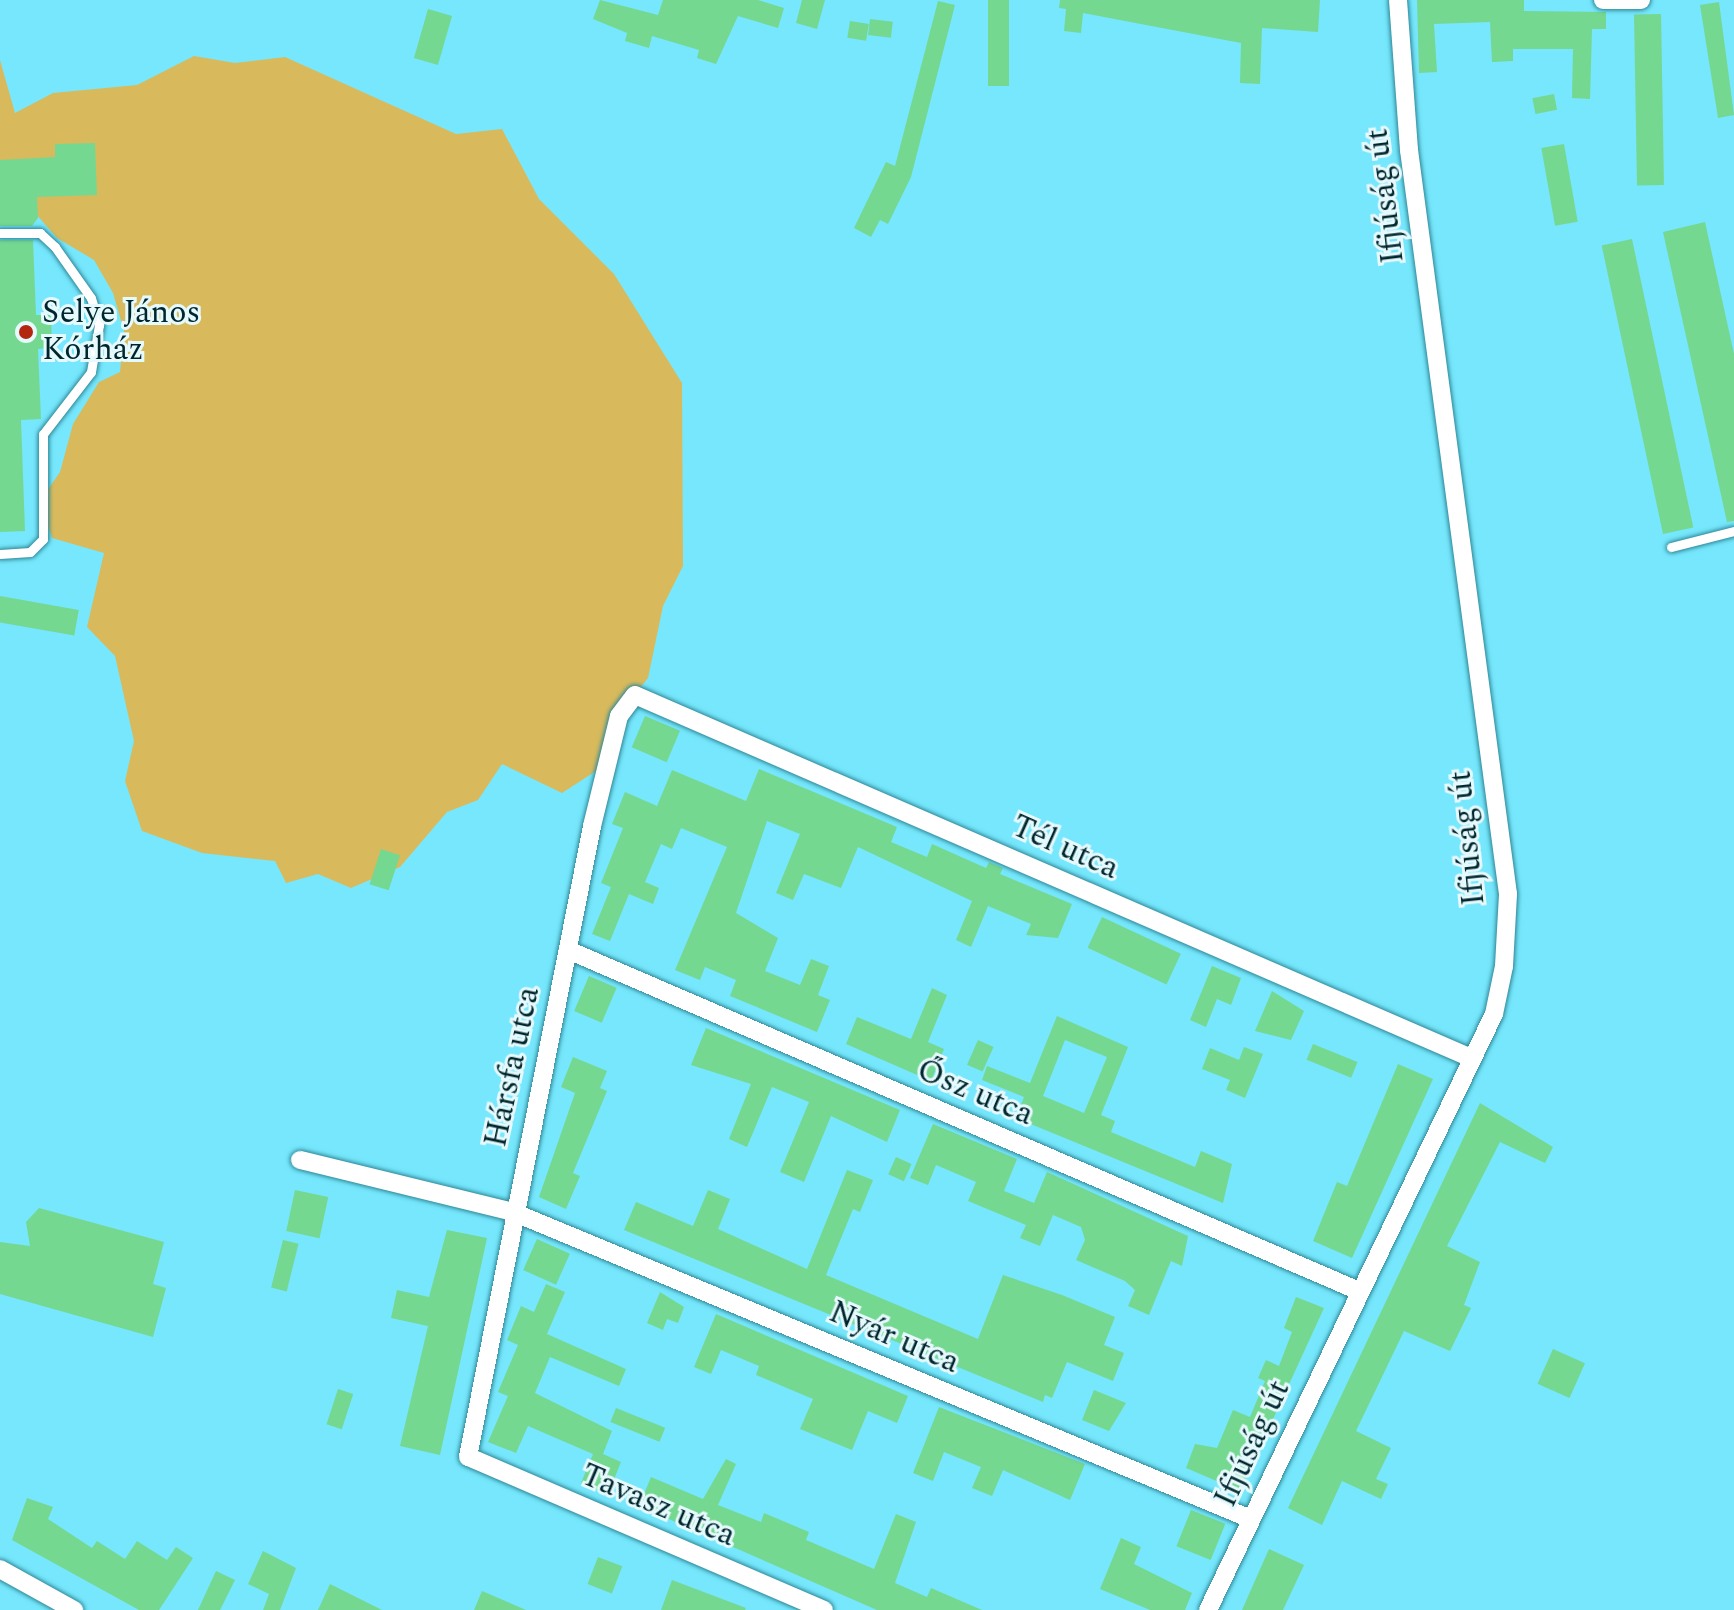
<!DOCTYPE html>
<html>
<head>
<meta charset="utf-8">
<style>
  body { margin:0 }
  #map { position:relative; width:1734px; height:1610px; overflow:hidden; background:#76e7fc; font-family:Spectral,serif }
  div>[style] { position:absolute }
  [style*='--x'] { left:calc(var(--x)*1px); top:calc(var(--y)*1px); width:calc(var(--w)*1px); rotate:calc(var(--a)*1deg) }
  .green>* { inset:0; background:#d8ba5c }
  .building>* { inset:0; background:#75d891; transform-origin:0 0 }
  .roads { filter:drop-shadow(0 0 2px #2e8797) drop-shadow(0 0 2px #2e8797) }
  .service>* { height:9px; margin:-4.5px; padding:0 4.5px; transform-origin:4.5px; border-radius:4.5px; background:#fff }
  .minor>* { height:18px; margin:-9px; padding:0 9px; transform-origin:9px; border-radius:9px; background:#fff }
  .dots>* { width:22px; height:22px; translate:-50% -50%; box-sizing:border-box; border:4px solid #e6f9fd; border-radius:50% }
  span { translate:-50% -50%; white-space:nowrap; text-align:center; line-height:1.15; -webkit-text-stroke:6px #e6f9fd; paint-order:stroke }
  .street-label { font-size:32px; color:#00262d }
  .poi-label { font-size:32px; color:#00262d }
  .left { translate:0 -50%; text-align:left }
</style>
</head>
<body>
<div id="map">
  <div class="green">
    <div style="clip-path:polygon(194px 56px,235px 63px,285px 57px,456px 134px,502px 129px,539px 199px,614px 274px,682px 383px,683px 566px,663px 606px,648px 678px,605px 731px,608px 746px,596px 771px,562px 793px,502px 764px,478px 800px,447px 812px,400px 867px,351px 888px,318px 874px,286px 883px,275px 861px,202px 853px,142px 831px,125px 781px,134px 741px,115px 656px,87px 627px,104px 553px,52px 538px,40px 501px,60px 472px,73px 424px,99px 382px,120px 372px,124px 331px,113px 293px,94px 260px,57px 238px,0 173px,0 60px,15px 113px,53px 93px,137px 85px)"></div>
  </div>
  <div class="building">
    <div style="clip-path:polygon(600px 0,658px 15px,663px 0,758px 0,784px 8px,778px 28px,738px 16px,716px 64px,697px 58px,699px 50px,652px 36px,649px 48px,625px 41px,627px 33px,593px 19px)"></div>
    <div style="clip-path:polygon(802px 0,825px 0,817px 29px,796px 23px)"></div>
    <div style="left:988px;top:0;width:21px;height:86px"></div>
    <div style="clip-path:polygon(1060px 0,1320px 0,1318px 32px,1262px 28px,1260px 84px,1240px 83px,1241px 43px,1083px 13px,1081px 33px,1064px 31px,1066px 9px,1059px 8px)"></div>
    <div style="clip-path:polygon(1417px 0,1524px 0,1524px 11px,1606px 12px,1606px 29px,1592px 29px,1590px 99px,1572px 98px,1573px 49px,1513px 49px,1513px 61px,1492px 62px,1490px 22px,1434px 24px,1437px 72px,1419px 73px)"></div>
    <div style="clip-path:polygon(938px 1px,955px 5px,911px 177px,888px 224px,880px 220px,871px 237px,854px 228px,886px 162px,895px 166px)"></div>
    <div style="clip-path:polygon(1719px 2px,1734px 115px,1718px 118px,1700px 5px)"></div>
    <div style="left:428px;top:9px;width:25px;height:51px;rotate:16deg"></div>
    <div style="left:1661px;top:14px;width:171px;height:27px;rotate:89deg"></div>
    <div style="left:870px;top:19px;width:23px;height:16px;rotate:7deg"></div>
    <div style="left:850px;top:21px;width:19px;height:17px;rotate:9deg"></div>
    <div style="left:1554px;top:94px;width:16px;height:22px;rotate:79deg"></div>
    <div style="clip-path:polygon(95px 143px,97px 195px,37px 197px,38px 218px,32px 226px,0 226px,0 160px,55px 157px,55px 144px)"></div>
    <div style="left:1564px;top:144px;width:79px;height:23px;rotate:80deg"></div>
    <div style="clip-path:polygon(1705px 222px,1734px 354px,1734px 521px,1727px 522px,1663px 232px)"></div>
    <div style="left:1632px;top:239px;width:295px;height:31px;rotate:78deg"></div>
    <div style="clip-path:polygon(0 240px,33px 240px,36px 315px,51px 315px,52px 348px,38px 349px,41px 419px,21px 420px,25px 531px,0 532px)"></div>
    <div style="left:0;top:596px;width:80px;height:26px;rotate:10deg"></div>
    <div style="left:645px;top:716px;width:38px;height:34px;rotate:23deg"></div>
    <div style="clip-path:polygon(759px 769px,897px 827px,891px 842px,927px 857px,932px 844px,986px 868px,989px 862px,1003px 868px,1000px 874px,1072px 904px,1058px 938px,1026px 935px,1031px 924px,988px 906px,971px 947px,956px 940px,972px 901px,858px 847px,841px 888px,804px 874px,793px 900px,776px 893px,800px 834px,767px 821px,736px 913px,778px 938px,765px 971px,800px 985px,811px 959px,829px 966px,818px 995px,830px 1000px,817px 1032px,730px 996px,736px 980px,705px 967px,700px 980px,675px 970px,727px 847px,681px 828px,672px 849px,661px 844px,645px 882px,659px 888px,653px 904px,629px 894px,610px 941px,592px 934px,611px 887px,601px 883px,623px 828px,612px 824px,625px 792px,657px 806px,672px 770px,746px 801px)"></div>
    <div style="left:381px;top:849px;width:20px;height:37px;rotate:18deg"></div>
    <div style="left:1102px;top:917px;width:87px;height:34px;rotate:25deg"></div>
    <div style="clip-path:polygon(1212px 966px,1241px 978px,1231px 1005px,1217px 999px,1206px 1027px,1190px 1020px)"></div>
    <div style="left:589px;top:976px;width:30px;height:38px;rotate:23deg"></div>
    <div style="clip-path:polygon(932px 988px,947px 995px,928px 1042px,944px 1049px,931px 1081px,846px 1044px,857px 1017px,911px 1039px)"></div>
    <div style="clip-path:polygon(1272px 991px,1304px 1011px,1291px 1040px,1255px 1031px)"></div>
    <div style="clip-path:polygon(evenodd,1057px 1016px,1128px 1047px,1101px 1115px,1115px 1121px,1111px 1132px,1195px 1167px,1201px 1151px,1232px 1164px,1223px 1203px,1016px 1118px,1024px 1097px,982px 1080px,987px 1066px,1030px 1083px,1057px 1016px,1065px 1040px,1107px 1057px,1084px 1113px,1043px 1096px,1065px 1040px)"></div>
    <div style="clip-path:polygon(706px 1028px,900px 1110px,887px 1142px,831px 1116px,804px 1182px,780px 1172px,809px 1102px,772px 1087px,747px 1147px,729px 1139px,751px 1084px,691px 1065px)"></div>
    <div style="left:978px;top:1040px;width:17px;height:27px;rotate:24deg"></div>
    <div style="left:1313px;top:1044px;width:48px;height:17px;rotate:22deg"></div>
    <div style="clip-path:polygon(1244px 1047px,1263px 1054px,1245px 1098px,1226px 1090px,1230px 1080px,1202px 1069px,1210px 1048px,1239px 1060px)"></div>
    <div style="clip-path:polygon(573px 1057px,607px 1071px,600px 1088px,607px 1091px,573px 1173px,580px 1176px,566px 1209px,539px 1197px,575px 1093px,561px 1087px)"></div>
    <div style="clip-path:polygon(1398px 1064px,1433px 1079px,1352px 1258px,1313px 1241px,1337px 1182px,1347px 1186px)"></div>
    <div style="clip-path:polygon(1480px 1103px,1553px 1147px,1545px 1163px,1500px 1142px,1447px 1246px,1480px 1262px,1464px 1305px,1471px 1308px,1450px 1351px,1404px 1331px,1356px 1431px,1391px 1448px,1376px 1479px,1388px 1484px,1381px 1499px,1342px 1481px,1322px 1525px,1288px 1508px)"></div>
    <div style="clip-path:polygon(933px 1124px,1017px 1159px,1004px 1191px,1034px 1203px,1047px 1172px,1188px 1236px,1182px 1266px,1171px 1261px,1149px 1315px,1128px 1306px,1135px 1290px,1125px 1281px,1076px 1260px,1085px 1240px,1081px 1227px,1053px 1215px,1040px 1246px,1020px 1238px,1026px 1225px,968px 1201px,976px 1182px,936px 1165px,928px 1185px,910px 1178px)"></div>
    <div style="left:896px;top:1157px;width:17px;height:19px;rotate:24deg"></div>
    <div style="clip-path:polygon(847px 1170px,873px 1180px,860px 1212px,853px 1209px,826px 1275px,978px 1339px,1003px 1275px,1062px 1295px,1115px 1317px,1104px 1345px,1124px 1353px,1113px 1381px,1067px 1362px,1052px 1398px,1045px 1395px,1043px 1402px,624px 1230px,636px 1202px,693px 1226px,708px 1190px,730px 1199px,718px 1229px,807px 1269px)"></div>
    <div style="left:295px;top:1190px;width:34px;height:42px;rotate:12deg"></div>
    <div style="clip-path:polygon(39px 1208px,164px 1242px,153px 1284px,166px 1288px,153px 1337px,0 1294px,0 1242px,30px 1246px,26px 1222px)"></div>
    <div style="clip-path:polygon(447px 1230px,487px 1238px,440px 1455px,400px 1446px,428px 1326px,391px 1318px,397px 1290px,429px 1297px)"></div>
    <div style="left:537px;top:1239px;width:36px;height:34px;rotate:24deg"></div>
    <div style="left:283px;top:1240px;width:16px;height:49px;rotate:14deg"></div>
    <div style="clip-path:polygon(546px 1284px,565px 1292px,547px 1334px,626px 1369px,619px 1386px,550px 1357px,535px 1393px,612px 1431px,603px 1454px,621px 1462px,608px 1494px,581px 1483px,593px 1454px,528px 1426px,516px 1453px,488px 1442px,508px 1396px,498px 1392px,518px 1345px,507px 1340px,521px 1306px,534px 1312px)"></div>
    <div style="clip-path:polygon(660px 1292px,684px 1307px,678px 1323px,667px 1319px,663px 1330px,647px 1323px)"></div>
    <div style="clip-path:polygon(1296px 1297px,1324px 1308px,1240px 1491px,1186px 1468px,1195px 1444px,1217px 1448px,1233px 1410px,1250px 1417px,1265px 1381px,1258px 1378px,1266px 1360px,1279px 1366px,1292px 1332px,1284px 1328px)"></div>
    <div style="clip-path:polygon(716px 1314px,908px 1396px,897px 1423px,868px 1411px,852px 1450px,800px 1429px,813px 1399px,756px 1375px,759px 1366px,721px 1350px,711px 1374px,694px 1367px)"></div>
    <div style="left:1553px;top:1349px;width:35px;height:38px;rotate:24deg"></div>
    <div style="left:338px;top:1389px;width:16px;height:37px;rotate:18deg"></div>
    <div style="clip-path:polygon(1094px 1390px,1126px 1403px,1109px 1431px,1082px 1420px)"></div>
    <div style="clip-path:polygon(939px 1407px,1085px 1464px,1070px 1500px,1003px 1470px,992px 1496px,972px 1488px,981px 1467px,944px 1452px,933px 1481px,913px 1473px)"></div>
    <div style="left:616px;top:1408px;width:53px;height:15px;rotate:22deg"></div>
    <div style="clip-path:polygon(726px 1459px,736px 1464px,718px 1505px,761px 1522px,764px 1513px,809px 1532px,806px 1540px,874px 1569px,896px 1514px,916px 1522px,895px 1583px,927px 1597px,931px 1588px,982px 1610px,877px 1610px,639px 1506px,651px 1477px,703px 1499px)"></div>
    <div style="clip-path:polygon(27px 1498px,53px 1507px,48px 1519px,92px 1548px,97px 1541px,125px 1559px,137px 1541px,167px 1560px,176px 1547px,193px 1558px,159px 1610px,139px 1610px,12px 1540px)"></div>
    <div style="left:1191px;top:1510px;width:37px;height:39px;rotate:22deg"></div>
    <div style="clip-path:polygon(1121px 1538px,1141px 1547px,1134px 1564px,1192px 1593px,1185px 1610px,1150px 1610px,1100px 1589px)"></div>
    <div style="clip-path:polygon(1269px 1549px,1304px 1565px,1283px 1610px,1242px 1610px)"></div>
    <div style="clip-path:polygon(263px 1551px,296px 1568px,280px 1610px,263px 1610px,269px 1594px,248px 1584px)"></div>
    <div style="left:598px;top:1557px;width:26px;height:29px;rotate:21deg"></div>
    <div style="clip-path:polygon(216px 1571px,235px 1580px,220px 1610px,198px 1610px)"></div>
    <div style="clip-path:polygon(672px 1580px,746px 1608px,745px 1610px,661px 1610px)"></div>
    <div style="clip-path:polygon(330px 1584px,382px 1610px,318px 1610px)"></div>
    <div style="clip-path:polygon(482px 1591px,526px 1610px,474px 1610px)"></div>
  </div>
  <div class="roads">
    <div class="service">
      <div style="--x:0;--y:233;--w:40;--a:0"></div>
      <div style="--x:40;--y:233;--w:21;--a:43"></div>
      <div style="--x:55;--y:247;--w:62;--a:54.8"></div>
      <div style="--x:91;--y:298;--w:28;--a:73"></div>
      <div style="--x:99;--y:325;--w:48;--a:99.7"></div>
      <div style="--x:91;--y:372;--w:78;--a:127.7"></div>
      <div style="--x:43;--y:434;--w:105;--a:90"></div>
      <div style="--x:43;--y:539;--w:18;--a:135"></div>
      <div style="--x:30;--y:552;--w:30;--a:176"></div>
      <div style="--x:1671;--y:547;--w:65;--a:-14.3"></div>
    </div>
    <div class="minor">
      <div style="--x:1603;--y:0;--w:38;--a:0"></div>
      <div style="--x:568;--y:950;--w:861;--a:23.32"></div>
      <div style="--x:300;--y:1160;--w:219;--a:13.7"></div>
      <div style="--x:513;--y:1212;--w:799;--a:22.59"></div>
      <div style="--x:0;--y:1569;--w:85;--a:29"></div>
      <div style="--x:824;--y:1610;--w:387;--a:-156.7"></div>
      <div style="--x:468;--y:1457;--w:643;--a:-78.88"></div>
      <div style="--x:592;--y:826;--w:113;--a:-76.2"></div>
      <div style="--x:619;--y:716;--w:26;--a:-53"></div>
      <div style="--x:635;--y:695;--w:911;--a:23.47"></div>
      <div style="--x:1208;--y:1610;--w:661;--a:-64.37"></div>
      <div style="--x:1494;--y:1014;--w:49;--a:-78.2"></div>
      <div style="--x:1504;--y:966;--w:72;--a:-86.8"></div>
      <div style="--x:1508;--y:894;--w:751;--a:-97.58"></div>
      <div style="--x:1409;--y:150;--w:150;--a:-94.2"></div>
    </div>
  </div>
  <div class="dots">
    <div style="left:26px;top:332px;background:#b32610"></div>
  </div>
  <div class="street-label">
    <span style="left:1386px;top:196px;rotate:-97deg">Ifjúság út</span>
    <span style="left:1468px;top:838px;rotate:-96deg">Ifjúság út</span>
    <span style="left:1065px;top:848px;rotate:24deg">Tél utca</span>
    <span style="left:513px;top:1067px;rotate:-78deg">Hársfa utca</span>
    <span style="left:975px;top:1093px;rotate:23deg">Ősz utca</span>
    <span style="left:894px;top:1338px;rotate:23deg">Nyár utca</span>
    <span style="left:1253px;top:1444px;rotate:-65deg">Ifjúság út</span>
    <span style="left:658px;top:1506px;rotate:23deg">Tavasz utca</span>
  </div>
  <div class="poi-label">
    <span class="left" style="left:42px;top:332px">Selye János<br>Kórház</span>
  </div>
</div>
</body>
</html>
